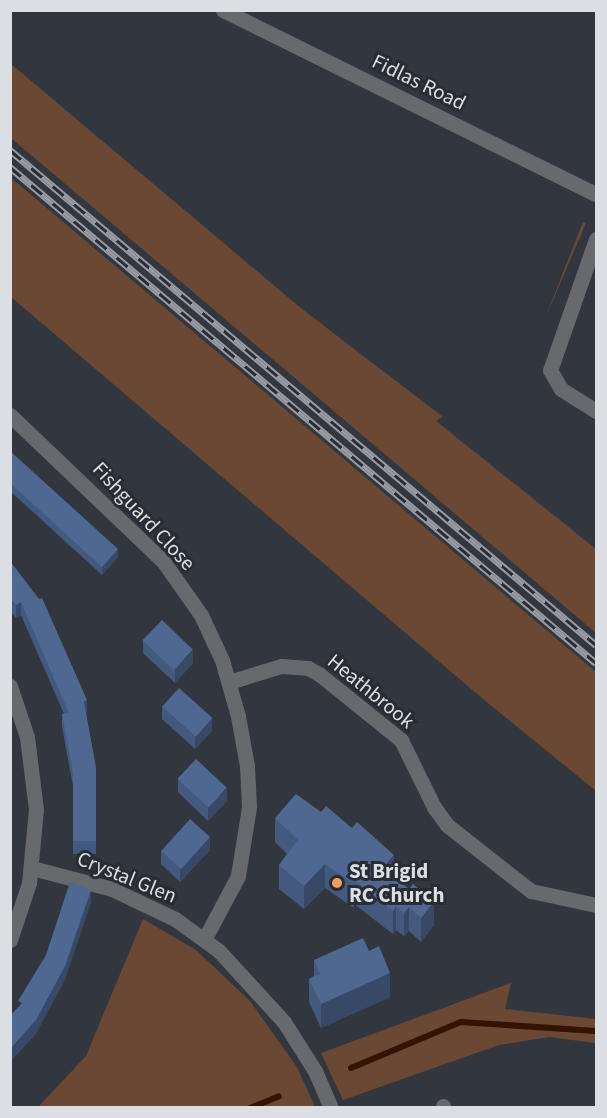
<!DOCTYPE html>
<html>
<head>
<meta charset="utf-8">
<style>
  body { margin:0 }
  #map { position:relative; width:607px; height:1118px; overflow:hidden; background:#32373f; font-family:"Source Sans 3",sans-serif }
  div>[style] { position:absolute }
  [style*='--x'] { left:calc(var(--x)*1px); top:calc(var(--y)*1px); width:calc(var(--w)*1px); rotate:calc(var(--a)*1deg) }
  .green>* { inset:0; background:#6a4833 }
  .stream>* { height:6px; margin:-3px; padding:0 3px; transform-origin:3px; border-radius:3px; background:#311300 }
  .minor>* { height:15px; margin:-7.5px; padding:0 7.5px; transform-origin:7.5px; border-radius:7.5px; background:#67696d }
  .rail>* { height:7px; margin-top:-3.5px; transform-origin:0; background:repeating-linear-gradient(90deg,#282d34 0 14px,#989ba1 0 28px); box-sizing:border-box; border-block:2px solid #989ba1 }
  .wall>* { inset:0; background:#43597d }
  .shaded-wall>* { inset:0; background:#374966 }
  .building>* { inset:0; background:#4e6891; transform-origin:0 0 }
  .dots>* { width:16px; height:16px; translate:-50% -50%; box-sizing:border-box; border:3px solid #282d34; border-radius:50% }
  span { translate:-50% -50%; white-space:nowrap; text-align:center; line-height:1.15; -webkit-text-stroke:6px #282d34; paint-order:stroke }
  .street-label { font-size:21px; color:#dbdee2 }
  .poi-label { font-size:21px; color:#dbdee2; font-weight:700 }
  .left { translate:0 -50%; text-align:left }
  .frame { position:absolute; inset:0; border:12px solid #dbdee2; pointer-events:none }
</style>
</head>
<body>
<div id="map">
  <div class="green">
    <div style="clip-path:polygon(11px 64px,302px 309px,443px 417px,436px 421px,596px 549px,596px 633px,11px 138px)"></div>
    <div style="clip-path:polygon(10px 177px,596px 672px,596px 791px,483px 699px,11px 297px)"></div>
    <div style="clip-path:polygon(583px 222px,586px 223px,545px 319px,564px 270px)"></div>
    <div style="clip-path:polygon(143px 919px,196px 950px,250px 1001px,297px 1067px,315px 1107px,38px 1107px,86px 1056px)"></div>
    <div style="clip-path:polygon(511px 983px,505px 1009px,596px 1019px,596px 1043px,549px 1037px,499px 1045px,343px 1100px,321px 1053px)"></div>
  </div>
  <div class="stream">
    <div style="--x:351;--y:1068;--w:119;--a:-22.7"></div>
    <div style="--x:461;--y:1022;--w:135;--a:3.8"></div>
    <div style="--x:250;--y:1108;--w:31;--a:-22"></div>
  </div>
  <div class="minor">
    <div style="--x:223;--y:10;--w:416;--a:26.3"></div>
    <div style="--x:596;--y:239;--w:139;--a:109.3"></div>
    <div style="--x:550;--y:370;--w:22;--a:60"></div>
    <div style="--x:561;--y:389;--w:41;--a:32.2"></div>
    <div style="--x:10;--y:415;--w:211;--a:43.7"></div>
    <div style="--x:163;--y:561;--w:66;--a:54.9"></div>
    <div style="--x:201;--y:615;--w:50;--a:65"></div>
    <div style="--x:222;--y:660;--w:58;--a:74.1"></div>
    <div style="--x:238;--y:716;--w:51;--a:79.8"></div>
    <div style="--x:247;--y:766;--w:41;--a:87.2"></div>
    <div style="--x:249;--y:807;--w:70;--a:99.1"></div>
    <div style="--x:238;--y:876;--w:72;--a:118"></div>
    <div style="--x:229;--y:682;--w:54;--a:-17.1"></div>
    <div style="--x:281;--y:666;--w:27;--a:4"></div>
    <div style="--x:308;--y:668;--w:13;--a:29"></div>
    <div style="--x:319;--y:674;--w:105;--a:38.8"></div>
    <div style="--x:401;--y:740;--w:75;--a:63.8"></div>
    <div style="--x:434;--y:807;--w:22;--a:54"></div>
    <div style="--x:447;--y:825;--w:107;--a:38.2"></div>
    <div style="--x:531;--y:891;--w:66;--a:12.2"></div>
    <div style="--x:10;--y:686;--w:54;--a:71.6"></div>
    <div style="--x:27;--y:737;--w:73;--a:82.9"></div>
    <div style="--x:36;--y:809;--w:74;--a:95.4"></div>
    <div style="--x:29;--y:883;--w:60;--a:108.4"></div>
    <div style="--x:32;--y:868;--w:83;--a:14.7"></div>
    <div style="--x:112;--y:889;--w:70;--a:25.5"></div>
    <div style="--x:175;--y:919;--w:54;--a:36"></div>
    <div style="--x:219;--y:951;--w:96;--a:47.5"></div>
    <div style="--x:284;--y:1022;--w:58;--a:57.7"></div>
    <div style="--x:315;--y:1071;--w:40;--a:66.6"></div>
    <div style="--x:443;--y:1108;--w:2;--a:-90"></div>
  </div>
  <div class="rail">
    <div style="--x:10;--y:150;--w:767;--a:40.19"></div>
    <div style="--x:10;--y:167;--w:768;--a:40.25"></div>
  </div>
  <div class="wall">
    <div style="clip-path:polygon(10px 451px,118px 557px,102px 575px,10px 491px)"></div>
    <div style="clip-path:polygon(10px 561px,87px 713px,86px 714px,96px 768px,96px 854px,73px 854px,73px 786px,62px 727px,62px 714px,64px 714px,21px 615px,16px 618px,10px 611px)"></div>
    <div style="clip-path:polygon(143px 640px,193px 663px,175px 683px,143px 653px)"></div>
    <div style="clip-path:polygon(162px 706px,212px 731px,195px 749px,162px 719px)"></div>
    <div style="clip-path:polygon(178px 779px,227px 801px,208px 821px,178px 792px)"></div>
    <div style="clip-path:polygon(275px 818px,394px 877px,434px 925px,421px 942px,409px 931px,404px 936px,396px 930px,393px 934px,354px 904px,354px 908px,325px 888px,304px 909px,279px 889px,279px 865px,287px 854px,275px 842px)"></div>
    <div style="clip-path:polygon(210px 850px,180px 882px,161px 864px,161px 851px)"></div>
    <div style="clip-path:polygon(369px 951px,390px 997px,321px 1028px,309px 1002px,309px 979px,314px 976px,314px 960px)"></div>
  </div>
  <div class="shaded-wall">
    <div style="clip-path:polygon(118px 549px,118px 557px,102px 575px,102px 567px)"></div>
    <div style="clip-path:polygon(21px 602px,21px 615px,16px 618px,16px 605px)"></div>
    <div style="clip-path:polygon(193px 650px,193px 663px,175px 683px,175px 670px)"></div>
    <div style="clip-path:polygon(87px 700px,87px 713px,84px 715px,84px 702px)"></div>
    <div style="clip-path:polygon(212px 718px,212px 731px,195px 749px,195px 736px)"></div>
    <div style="clip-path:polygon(227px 788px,227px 801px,208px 821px,208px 808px)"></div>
    <div style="clip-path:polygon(210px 837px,210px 850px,180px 882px,180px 869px)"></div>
    <div style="clip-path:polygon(394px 855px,394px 879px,383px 868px)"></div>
    <div style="clip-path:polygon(325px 864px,325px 888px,304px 909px,304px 886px)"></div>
    <div style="clip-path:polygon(91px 890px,91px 903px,65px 980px,36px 1034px,10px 1062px,10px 1049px)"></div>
    <div style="clip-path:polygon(434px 902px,434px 925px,421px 942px,421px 918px)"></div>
    <div style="clip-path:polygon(396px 906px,396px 930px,393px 934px,393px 911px)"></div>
    <div style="clip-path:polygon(409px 907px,409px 931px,404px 936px,404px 913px)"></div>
    <div style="clip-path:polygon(390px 973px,390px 997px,321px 1028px,321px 1004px)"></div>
  </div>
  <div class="building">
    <div style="clip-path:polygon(10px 451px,118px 549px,102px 567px,10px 483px)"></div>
    <div style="clip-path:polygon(10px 561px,39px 599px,42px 598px,87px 700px,84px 702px,96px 768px,96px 841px,73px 841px,73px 773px,62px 714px,69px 713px,21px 602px,16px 605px,10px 598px)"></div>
    <div style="left:162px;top:620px;width:43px;height:28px;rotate:44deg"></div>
    <div style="left:179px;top:688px;width:45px;height:25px;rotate:42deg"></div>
    <div style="left:196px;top:759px;width:42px;height:27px;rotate:43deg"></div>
    <div style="clip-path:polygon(296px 794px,321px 812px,326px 806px,352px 828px,357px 822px,394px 855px,383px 868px,409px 889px,413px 884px,434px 902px,421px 918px,409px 907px,404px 913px,396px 906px,393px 911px,351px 878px,354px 884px,325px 864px,304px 886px,279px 865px,298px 840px,275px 818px)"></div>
    <div style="left:190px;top:819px;width:27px;height:43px;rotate:42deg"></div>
    <div style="clip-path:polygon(70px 882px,91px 890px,65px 966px,36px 1020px,10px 1049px,10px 1016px,22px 1003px,18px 1001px,46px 955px)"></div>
    <div style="clip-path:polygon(363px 938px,369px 951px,379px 946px,390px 973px,321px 1004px,309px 979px,320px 974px,314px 960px)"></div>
  </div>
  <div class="dots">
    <div style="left:337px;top:883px;background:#ff9b59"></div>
  </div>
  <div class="street-label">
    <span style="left:419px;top:82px;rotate:26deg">Fidlas Road</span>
    <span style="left:144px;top:516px;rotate:47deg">Fishguard Close</span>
    <span style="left:371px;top:691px;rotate:39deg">Heathbrook</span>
    <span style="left:127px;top:877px;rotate:22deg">Crystal Glen</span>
  </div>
  <div class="poi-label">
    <span class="left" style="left:349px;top:883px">St Brigid<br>RC Church</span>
  </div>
  <div class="frame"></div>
</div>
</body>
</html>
